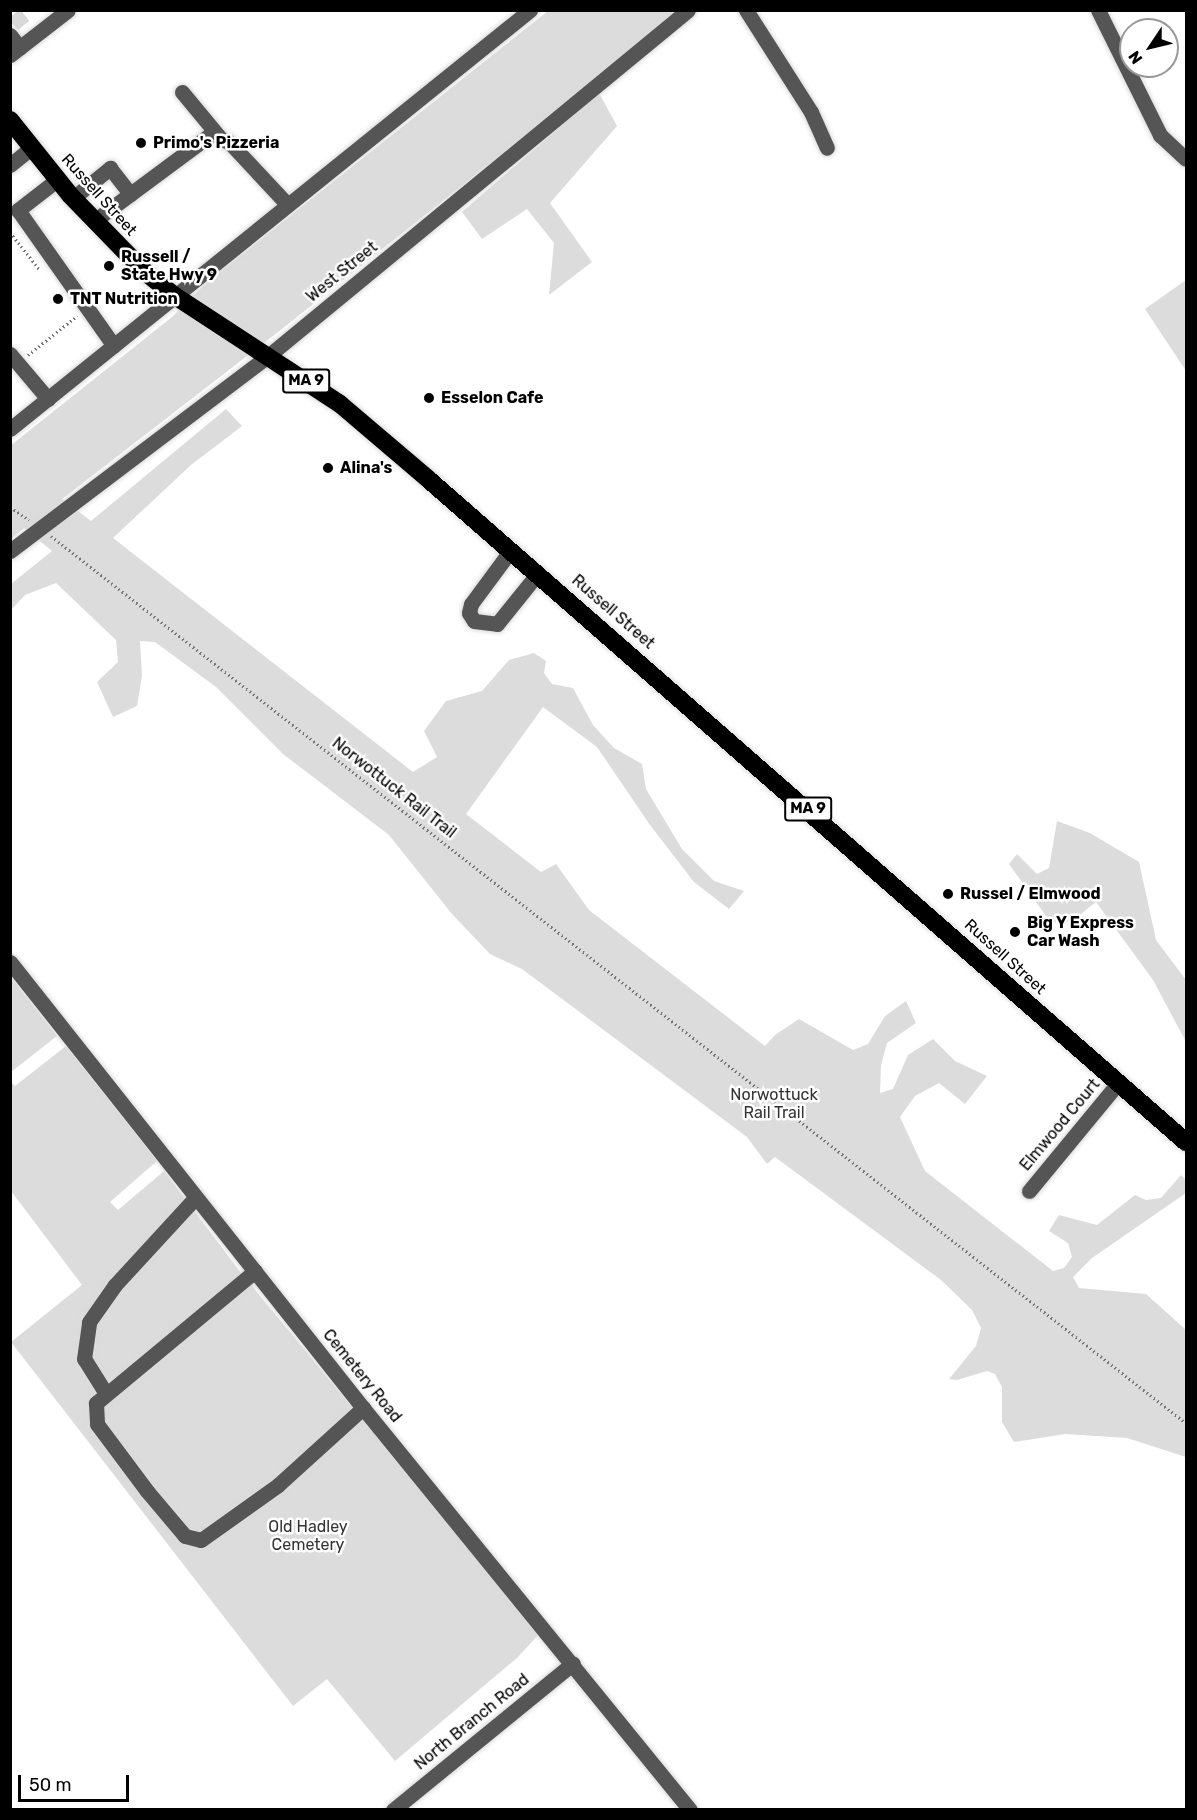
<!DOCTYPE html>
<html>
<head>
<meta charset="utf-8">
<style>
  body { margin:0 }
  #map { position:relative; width:1197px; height:1820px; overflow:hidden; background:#fff; font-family:Rubik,sans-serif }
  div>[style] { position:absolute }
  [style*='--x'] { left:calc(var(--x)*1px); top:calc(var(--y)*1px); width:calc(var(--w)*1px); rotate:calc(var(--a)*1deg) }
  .green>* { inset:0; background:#dcdcdc }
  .minor-tunnel>* { height:15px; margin-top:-7.5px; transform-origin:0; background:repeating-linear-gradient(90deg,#d9d9d9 0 15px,transparent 0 23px) }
  .path>* { height:3px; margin-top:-1.5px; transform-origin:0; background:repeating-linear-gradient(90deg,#777 0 1.5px,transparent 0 4.5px) }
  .roads { filter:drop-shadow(0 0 2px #dbdbdb) drop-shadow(0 0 2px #dbdbdb) }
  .minor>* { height:15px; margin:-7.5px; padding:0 7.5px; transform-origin:7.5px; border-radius:7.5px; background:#555 }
  .highway>* { height:18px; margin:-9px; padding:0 9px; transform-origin:9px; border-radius:9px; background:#000 }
  .dots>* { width:16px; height:16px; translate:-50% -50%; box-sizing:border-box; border:3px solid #fff; border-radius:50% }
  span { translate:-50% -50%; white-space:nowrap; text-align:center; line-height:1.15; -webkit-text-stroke:5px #fff; paint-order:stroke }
  .shield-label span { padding:2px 4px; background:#fff; border:2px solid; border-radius:4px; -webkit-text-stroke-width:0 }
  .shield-label { font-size:15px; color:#000; font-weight:700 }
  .poi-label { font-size:16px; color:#000; font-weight:700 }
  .left { translate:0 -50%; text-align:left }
  .street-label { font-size:16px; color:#000 }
  .park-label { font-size:16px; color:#333 }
  .frame { position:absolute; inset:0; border:12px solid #000; pointer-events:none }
  .north { position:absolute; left:1119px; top:18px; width:60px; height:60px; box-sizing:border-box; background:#fff; border:2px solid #999; border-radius:50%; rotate:235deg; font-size:16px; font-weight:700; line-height:24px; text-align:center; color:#000 }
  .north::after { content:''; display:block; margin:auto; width:21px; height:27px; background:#000; clip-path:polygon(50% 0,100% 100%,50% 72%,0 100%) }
  .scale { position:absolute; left:18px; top:1775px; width:111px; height:27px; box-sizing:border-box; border:3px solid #000; border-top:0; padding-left:8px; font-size:18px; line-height:21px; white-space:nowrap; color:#000; -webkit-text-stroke:4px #fff; paint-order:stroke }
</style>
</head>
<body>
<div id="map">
  <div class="green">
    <div style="clip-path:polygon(548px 11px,681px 11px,278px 332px,62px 499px,91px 521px,226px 409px,242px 426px,191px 465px,113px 538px,413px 772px,437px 757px,424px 731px,446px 701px,482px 691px,509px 660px,534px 653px,546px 661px,544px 673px,552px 684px,573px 688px,593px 725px,614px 748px,642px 764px,646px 789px,682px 849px,714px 881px,744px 891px,729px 909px,694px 882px,650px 825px,597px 747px,543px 707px,466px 814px,541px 872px,556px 864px,589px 910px,765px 1046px,775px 1035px,799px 1019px,853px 1050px,868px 1044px,885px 1016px,906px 1001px,916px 1023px,887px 1043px,881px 1065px,880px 1093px,893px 1089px,908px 1055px,933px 1039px,955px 1061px,987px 1076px,965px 1104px,939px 1083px,915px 1096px,900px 1117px,925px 1171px,1053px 1271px,1064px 1268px,1072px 1257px,1068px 1243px,1049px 1231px,1059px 1215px,1097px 1225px,1135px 1195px,1146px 1200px,1161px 1198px,1181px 1175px,1186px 1180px,1186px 1193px,1092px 1258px,1073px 1277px,1079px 1288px,1146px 1294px,1186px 1330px,1186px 1457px,1127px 1438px,1065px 1434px,1014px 1442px,1002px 1422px,1002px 1387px,995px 1374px,987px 1371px,957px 1380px,949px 1379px,976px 1346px,981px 1328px,972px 1310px,941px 1280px,775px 1157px,767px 1164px,747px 1137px,522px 969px,490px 954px,452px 914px,389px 835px,283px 754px,216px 687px,155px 642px,140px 641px,142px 676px,137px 706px,113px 717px,97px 682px,118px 662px,116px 640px,56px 583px,25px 595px,11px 610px,11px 584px,52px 551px,24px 528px,11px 539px,10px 446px,172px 317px,206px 283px)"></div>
    <div style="clip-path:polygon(599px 93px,617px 126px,550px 203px,592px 262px,549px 295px,554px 243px,527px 209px,482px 239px,462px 212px)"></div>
    <div style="clip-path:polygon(1186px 280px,1186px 371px,1145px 309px)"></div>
    <div style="clip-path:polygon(1057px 821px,1090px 833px,1139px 862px,1156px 940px,1186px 980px,1186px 1042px,1153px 980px,1096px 902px,1071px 922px,1051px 923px,1009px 864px,1017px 854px,1037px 874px,1049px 868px)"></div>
    <div style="clip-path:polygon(11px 977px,57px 1036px,11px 1072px)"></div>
    <div style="clip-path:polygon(66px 1046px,157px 1161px,110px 1202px,118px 1210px,164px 1171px,238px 1269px,539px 1634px,518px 1657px,395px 1761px,327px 1679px,293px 1706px,11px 1342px,82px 1285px,11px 1191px,10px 1081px,15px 1086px)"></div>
  </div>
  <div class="minor-tunnel">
    <div style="--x:13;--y:24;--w:22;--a:-39"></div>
  </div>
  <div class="path">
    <div style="--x:10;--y:232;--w:47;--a:51.9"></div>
    <div style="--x:28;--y:355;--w:63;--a:-38.5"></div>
    <div style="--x:10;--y:507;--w:23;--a:34"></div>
    <div style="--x:51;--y:536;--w:1440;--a:38.01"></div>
  </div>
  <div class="roads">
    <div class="minor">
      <div style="--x:746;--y:10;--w:121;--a:57.5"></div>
      <div style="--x:811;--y:112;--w:39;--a:66"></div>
      <div style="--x:1098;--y:10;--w:140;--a:63.6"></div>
      <div style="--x:1160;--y:135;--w:35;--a:43"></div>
      <div style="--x:10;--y:35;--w:16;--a:52"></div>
      <div style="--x:10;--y:55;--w:73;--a:-37.8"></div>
      <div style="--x:182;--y:92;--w:61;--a:50.3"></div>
      <div style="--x:10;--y:165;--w:28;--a:-39"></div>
      <div style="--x:58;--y:179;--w:51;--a:142.2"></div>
      <div style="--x:18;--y:210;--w:166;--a:54.8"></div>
      <div style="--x:73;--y:198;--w:48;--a:-39"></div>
      <div style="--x:110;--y:168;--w:33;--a:52"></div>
      <div style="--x:94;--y:221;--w:144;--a:-36.6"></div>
      <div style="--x:210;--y:135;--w:20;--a:20"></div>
      <div style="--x:229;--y:142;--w:86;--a:46.9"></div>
      <div style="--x:10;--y:354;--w:59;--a:49.8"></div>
      <div style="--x:10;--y:429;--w:668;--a:-38.86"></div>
      <div style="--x:511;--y:550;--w:67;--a:126.5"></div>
      <div style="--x:471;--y:604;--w:9;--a:103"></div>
      <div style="--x:469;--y:613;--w:9;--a:58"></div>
      <div style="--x:474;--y:621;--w:23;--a:7"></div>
      <div style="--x:497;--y:624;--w:65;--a:-51.2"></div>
      <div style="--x:10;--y:551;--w:323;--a:-37.1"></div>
      <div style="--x:268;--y:356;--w:544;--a:-39.48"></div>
      <div style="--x:10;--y:962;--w:569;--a:51.64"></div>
      <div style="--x:363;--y:1408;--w:518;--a:50.87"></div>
      <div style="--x:1029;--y:1191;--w:140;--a:-50.5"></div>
      <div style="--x:255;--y:1271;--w:207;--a:140.3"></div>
      <div style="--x:96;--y:1403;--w:21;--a:87"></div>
      <div style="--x:97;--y:1424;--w:84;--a:53.3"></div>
      <div style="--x:147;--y:1491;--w:59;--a:49.8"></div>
      <div style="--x:185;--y:1536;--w:16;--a:14"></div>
      <div style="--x:201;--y:1540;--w:95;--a:-35.5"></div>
      <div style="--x:278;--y:1485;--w:115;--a:-42.2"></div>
      <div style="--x:105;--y:1392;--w:39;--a:-122"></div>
      <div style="--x:84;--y:1359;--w:37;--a:-82"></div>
      <div style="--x:89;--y:1322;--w:45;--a:-54.9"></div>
      <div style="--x:115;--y:1285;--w:118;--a:-47.4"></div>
      <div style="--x:393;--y:1810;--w:232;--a:-39.2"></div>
    </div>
    <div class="highway">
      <div style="--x:10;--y:120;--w:96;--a:51.3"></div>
      <div style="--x:70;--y:195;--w:106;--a:45.8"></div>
      <div style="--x:144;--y:271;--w:40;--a:39"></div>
      <div style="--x:175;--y:296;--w:197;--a:33.2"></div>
      <div style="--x:340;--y:404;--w:116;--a:40.4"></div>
      <div style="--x:428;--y:479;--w:1007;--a:41.18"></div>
    </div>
  </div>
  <div class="dots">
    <div style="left:141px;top:143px;background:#000"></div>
    <div style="left:109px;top:266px;background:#000"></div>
    <div style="left:58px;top:299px;background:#000"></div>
    <div style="left:429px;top:398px;background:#000"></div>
    <div style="left:328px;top:468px;background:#000"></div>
    <div style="left:948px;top:894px;background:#000"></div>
    <div style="left:1015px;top:932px;background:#000"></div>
  </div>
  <div class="shield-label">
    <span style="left:306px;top:381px">MA 9</span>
    <span style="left:808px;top:809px">MA 9</span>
  </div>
  <div class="poi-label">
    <span class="left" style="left:153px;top:143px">Primo's Pizzeria</span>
    <span class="left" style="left:121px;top:266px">Russell /<br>State Hwy 9</span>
    <span class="left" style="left:70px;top:299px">TNT Nutrition</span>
    <span class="left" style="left:441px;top:398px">Esselon Cafe</span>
    <span class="left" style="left:340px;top:468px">Alina's</span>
    <span class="left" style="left:960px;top:894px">Russel / Elmwood</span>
    <span class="left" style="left:1027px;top:932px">Big Y Express<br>Car Wash</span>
  </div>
  <div class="street-label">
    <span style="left:99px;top:195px;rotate:48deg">Russell Street</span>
    <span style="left:342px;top:272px;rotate:-39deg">West Street</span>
    <span style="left:613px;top:612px;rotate:41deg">Russell Street</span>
    <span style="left:394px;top:788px;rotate:38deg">Norwottuck Rail Trail</span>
    <span style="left:1005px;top:957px;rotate:42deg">Russell Street</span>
    <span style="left:1060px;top:1125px;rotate:-50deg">Elmwood Court</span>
    <span style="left:362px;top:1376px;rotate:51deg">Cemetery Road</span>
    <span style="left:472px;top:1722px;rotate:-39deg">North Branch Road</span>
  </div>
  <div class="park-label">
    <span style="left:774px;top:1104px">Norwottuck<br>Rail Trail</span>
    <span style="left:308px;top:1536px">Old Hadley<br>Cemetery</span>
  </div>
  <div class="frame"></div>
  <div class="north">N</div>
  <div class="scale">50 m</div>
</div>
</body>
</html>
